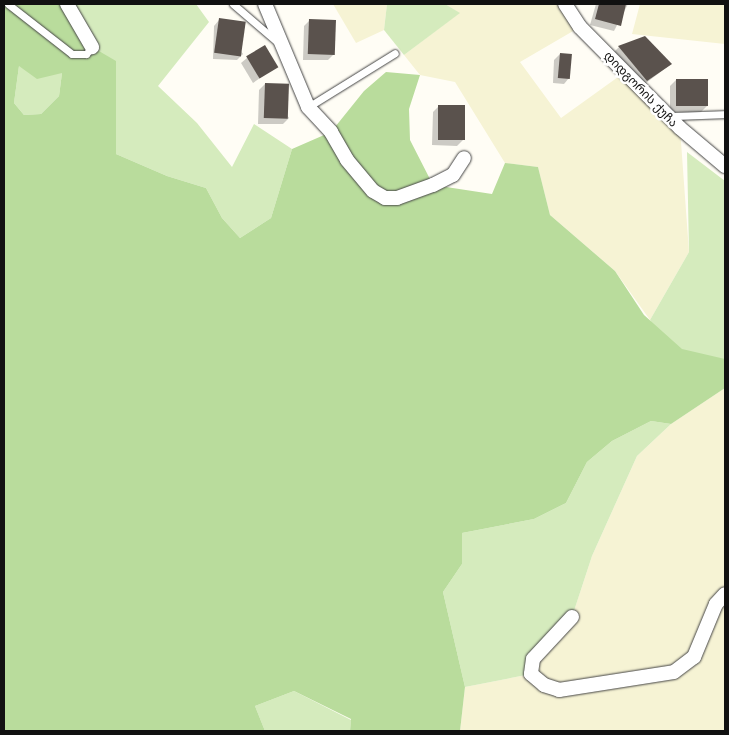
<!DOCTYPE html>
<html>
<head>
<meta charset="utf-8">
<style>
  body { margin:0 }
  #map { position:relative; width:729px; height:735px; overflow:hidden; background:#fffdf5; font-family:"Libre Baskerville","Noto Sans Georgian",serif }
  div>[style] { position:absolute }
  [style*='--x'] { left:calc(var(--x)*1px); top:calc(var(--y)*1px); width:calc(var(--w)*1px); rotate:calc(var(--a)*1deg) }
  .farmland>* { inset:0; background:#f6f3d4 }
  .green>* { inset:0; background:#d5ebbd }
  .forest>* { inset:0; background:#b9dc9c }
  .shadow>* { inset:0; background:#0003 }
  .building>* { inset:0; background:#5a524d; transform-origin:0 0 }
  .roads { filter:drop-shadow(0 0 1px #444) drop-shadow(0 0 1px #444) }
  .lane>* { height:7px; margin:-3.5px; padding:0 3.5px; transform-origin:3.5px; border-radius:3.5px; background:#fff }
  .street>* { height:14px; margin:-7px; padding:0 7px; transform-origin:7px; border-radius:7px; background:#fff }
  span { translate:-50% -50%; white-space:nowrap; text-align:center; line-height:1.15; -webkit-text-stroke:5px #fff; paint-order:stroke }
  .street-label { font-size:12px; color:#111 }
  .frame { position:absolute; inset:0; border:5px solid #111; pointer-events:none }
</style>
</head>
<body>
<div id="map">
  <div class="farmland">
    <div style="clip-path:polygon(333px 4px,387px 4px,384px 30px,356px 43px)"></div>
    <div style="clip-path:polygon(445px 4px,565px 4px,580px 27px,520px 62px,561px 118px,625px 72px,680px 128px,689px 252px,650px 320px,615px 271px,550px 215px,538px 167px,505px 163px,455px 82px,420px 75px,404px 55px,459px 13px)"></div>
    <div style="clip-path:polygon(640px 4px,725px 4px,725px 44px,632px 34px)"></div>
    <div style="clip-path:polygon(725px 388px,725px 731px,460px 731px,465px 687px,531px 674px,533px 659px,572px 617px,592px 556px,637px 456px,671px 424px)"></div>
  </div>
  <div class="green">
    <div style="clip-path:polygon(67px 4px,196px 4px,209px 22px,158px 86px,197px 123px,232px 167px,254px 124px,292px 149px,271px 218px,240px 238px,222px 218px,206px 188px,167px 176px,116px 154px,115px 119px,92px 47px)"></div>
    <div style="clip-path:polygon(387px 4px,445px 4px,460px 13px,404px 55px,384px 30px)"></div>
    <div style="clip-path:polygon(19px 66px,62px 73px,59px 96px,41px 114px,24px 115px,14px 103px)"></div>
    <div style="clip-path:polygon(687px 152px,725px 181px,725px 378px,699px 395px,650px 320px,689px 252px)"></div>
    <div style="clip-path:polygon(651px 421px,671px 424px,637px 456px,592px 556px,572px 617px,550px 643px,531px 674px,465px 687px,443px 592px,462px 564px,462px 533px,534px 519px,566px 503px,587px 462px,612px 441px)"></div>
    <div style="clip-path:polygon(294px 691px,351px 720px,350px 731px,265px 731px,255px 706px)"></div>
  </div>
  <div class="forest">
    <div style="clip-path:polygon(evenodd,4px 4px,67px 4px,92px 47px,116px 61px,116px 154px,167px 176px,206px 188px,222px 218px,240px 238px,271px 218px,292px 149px,331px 132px,364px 91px,386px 72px,420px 75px,409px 109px,410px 140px,433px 185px,492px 194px,505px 163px,538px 167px,550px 215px,615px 271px,644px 315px,682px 349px,725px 359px,725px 388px,671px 424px,651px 421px,612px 441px,587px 462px,566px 503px,534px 519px,462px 533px,462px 564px,443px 592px,465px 687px,460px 731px,350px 731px,351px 719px,294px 691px,255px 706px,265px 731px,4px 731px,4px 4px,19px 66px,37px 79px,62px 73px,59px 96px,41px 114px,24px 115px,14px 103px,19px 66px)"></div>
  </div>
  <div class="shadow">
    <div style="clip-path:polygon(596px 4px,628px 4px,614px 31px,590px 25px)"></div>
    <div style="clip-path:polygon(219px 20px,243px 54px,237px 60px,213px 59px,214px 26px)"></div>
    <div style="clip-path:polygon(310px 20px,334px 54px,328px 60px,303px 60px,304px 26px)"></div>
    <div style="clip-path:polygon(619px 47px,671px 64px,638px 89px,610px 56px)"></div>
    <div style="clip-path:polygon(560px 54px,569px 78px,564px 84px,553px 83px,554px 60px)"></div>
    <div style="clip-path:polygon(247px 58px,277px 66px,253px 83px,241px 63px)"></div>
    <div style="clip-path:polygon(676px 80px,707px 106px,701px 112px,670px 112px,670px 86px)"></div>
    <div style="clip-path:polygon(265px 84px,289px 118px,283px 124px,258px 124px,259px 90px)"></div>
    <div style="clip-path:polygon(439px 106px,463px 140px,457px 146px,432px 145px,433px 112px)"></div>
  </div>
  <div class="building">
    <div style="clip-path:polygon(599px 4px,626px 4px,621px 26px,595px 19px)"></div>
    <div style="left:219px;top:18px;width:27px;height:35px;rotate:8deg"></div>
    <div style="left:309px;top:19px;width:27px;height:35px;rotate:2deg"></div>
    <div style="clip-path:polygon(645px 36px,672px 64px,647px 81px,618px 46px)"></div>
    <div style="left:265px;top:45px;width:26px;height:22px;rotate:59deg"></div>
    <div style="left:560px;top:53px;width:12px;height:25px;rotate:5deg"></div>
    <div style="left:676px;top:79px;width:32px;height:27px"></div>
    <div style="left:265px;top:83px;width:24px;height:35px;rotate:2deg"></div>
    <div style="left:438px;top:105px;width:27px;height:35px"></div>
  </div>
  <div class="roads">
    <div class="lane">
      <div style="--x:8;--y:4;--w:81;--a:38"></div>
      <div style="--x:72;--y:54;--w:14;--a:0"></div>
      <div style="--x:86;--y:54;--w:9;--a:-49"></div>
      <div style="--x:233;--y:4;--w:57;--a:40.7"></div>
      <div style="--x:308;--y:107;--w:102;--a:-31.8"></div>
      <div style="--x:671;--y:116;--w:54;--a:-2.1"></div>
    </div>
    <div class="street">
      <div style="--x:67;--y:4;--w:50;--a:59.8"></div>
      <div style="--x:265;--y:4;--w:112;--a:67.3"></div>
      <div style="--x:308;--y:107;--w:34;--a:47"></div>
      <div style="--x:331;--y:132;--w:32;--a:60"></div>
      <div style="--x:347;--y:160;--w:40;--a:50"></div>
      <div style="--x:373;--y:191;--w:14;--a:30"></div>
      <div style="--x:385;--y:198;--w:12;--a:0"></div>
      <div style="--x:397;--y:198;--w:38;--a:-20"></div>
      <div style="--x:433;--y:185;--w:22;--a:-27"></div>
      <div style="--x:453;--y:175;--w:20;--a:-57"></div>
      <div style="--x:565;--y:4;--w:27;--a:57"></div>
      <div style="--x:580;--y:27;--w:142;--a:45.3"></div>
      <div style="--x:680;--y:128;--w:59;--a:40.2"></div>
      <div style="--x:572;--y:617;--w:57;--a:132.9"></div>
      <div style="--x:533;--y:659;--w:15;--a:98"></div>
      <div style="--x:531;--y:674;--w:17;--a:40"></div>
      <div style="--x:544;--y:685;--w:16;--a:18"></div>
      <div style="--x:559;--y:690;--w:116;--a:-8.9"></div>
      <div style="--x:674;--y:672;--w:25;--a:-37"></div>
      <div style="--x:694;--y:657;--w:57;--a:-67.5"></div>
      <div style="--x:716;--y:604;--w:13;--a:-48"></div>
    </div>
  </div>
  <div class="street-label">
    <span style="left:641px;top:89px;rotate:46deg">დიდგორის ქუჩა</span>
  </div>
  <div class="frame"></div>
</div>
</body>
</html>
